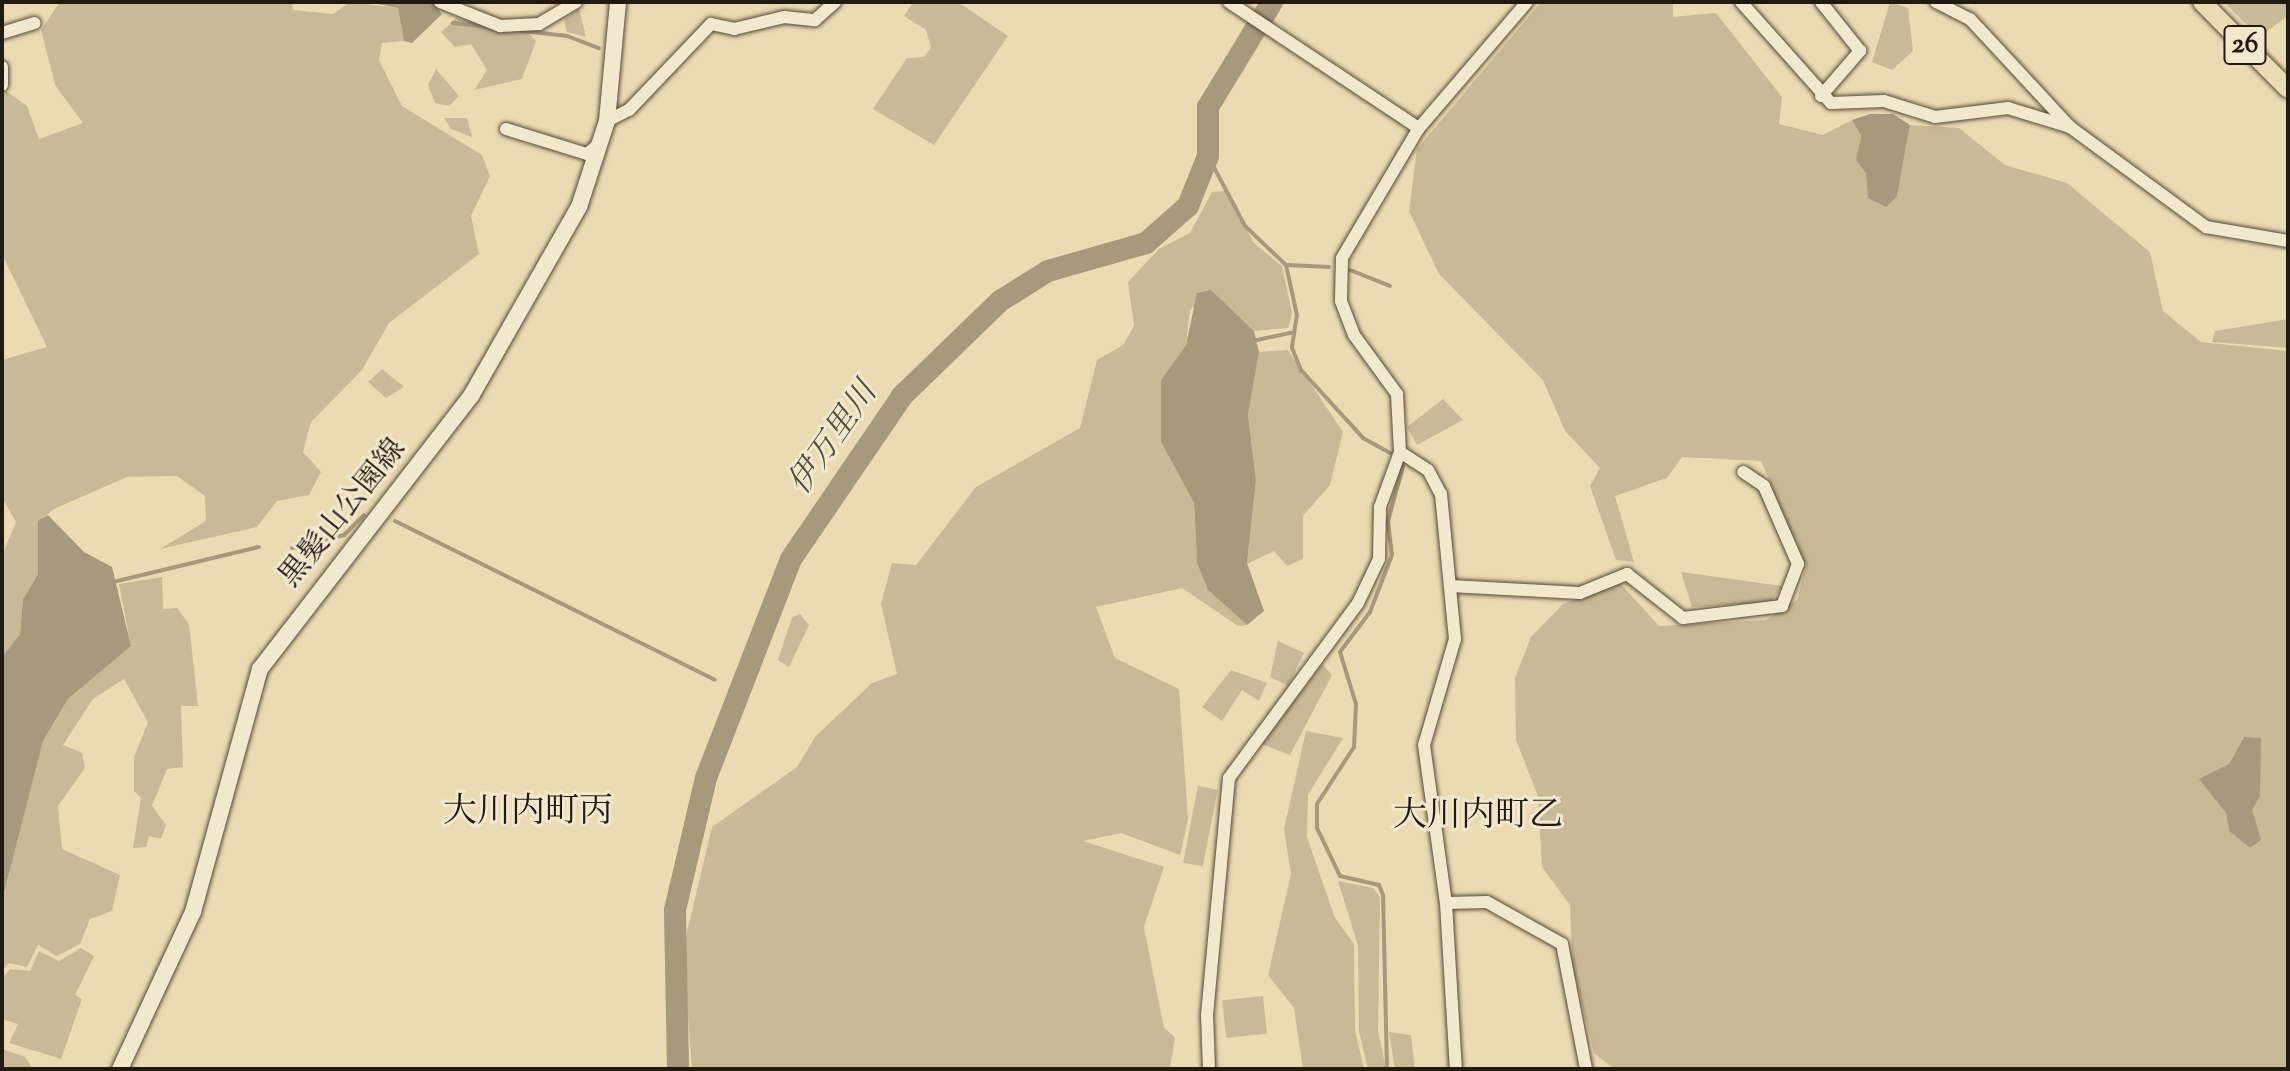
<!DOCTYPE html>
<html>
<head>
<meta charset="utf-8">
<style>
  body { margin:0 }
  #map { position:relative; width:2290px; height:1071px; overflow:hidden; background:#ebdbb2; font-family:"Sorts Mill Goudy","Noto Serif JP",serif }
  div>[style] { position:absolute }
  [style*='--x'] { left:calc(var(--x)*1px); top:calc(var(--y)*1px); width:calc(var(--w)*1px); rotate:calc(var(--a)*1deg) }
  .green>* { inset:0; background:#c9ba97; transform-origin:0 0 }
  .water>* { inset:0; background:#a7997b }
  .stream>* { height:4px; margin:-2px; padding:0 2px; transform-origin:2px; border-radius:2px; background:#a7997b }
  .river>* { height:22px; margin:-11px; padding:0 11px; transform-origin:11px; border-radius:11px; background:#a7997b }
  .roads { filter:drop-shadow(0 0 2px #544a39) drop-shadow(0 0 2px #544a39) }
  .minor>* { height:12px; margin:-6px; padding:0 6px; transform-origin:6px; border-radius:6px; background:#f2e8cd }
  .secondary>* { height:16px; margin:-8px; padding:0 8px; transform-origin:8px; border-radius:8px; background:#f2e8cd }
  .primary>* { height:18px; margin:-9px; padding:0 9px; transform-origin:9px; border-radius:9px; background:#ebdbb2 }
  span { translate:-50% -50%; white-space:nowrap; text-align:center; line-height:1.15; -webkit-text-stroke:6px #f2e8cd; paint-order:stroke }
  .shield-label span { padding:2px 6px; background:#f2e8cd; border:2px solid; border-radius:6px; -webkit-text-stroke-width:0 }
  .shield-label { font-size:28px; color:#221911; font-weight:700 }
  .street-label { font-size:30px; color:#221911 }
  .water-label { font-size:32px; color:#574c3b; font-style:italic }
  .quarter-label { font-size:34px; color:#221911 }
  .frame { position:absolute; inset:0; border:4px solid #221911; pointer-events:none }
</style>
</head>
<body>
<div id="map">
  <div class="green">
    <div style="clip-path:polygon(60px 2px,292px 2px,293px 10px,333px 14px,350px 2px,398px 8px,404px 41px,382px 43px,379px 60px,402px 106px,482px 155px,490px 176px,471px 216px,479px 254px,389px 323px,362px 370px,311px 422px,303px 452px,321px 472px,309px 495px,277px 501px,257px 527px,160px 549px,206px 521px,205px 496px,177px 476px,127px 477px,54px 509px,38px 522px,38px 574px,23px 599px,20px 634px,2px 657px,2px 556px,16px 522px,2px 497px,2px 360px,47px 347px,2px 254px,2px 98px,6px 91px,27px 106px,39px 139px,83px 123px,55px 85px,41px 30px)"></div>
    <div style="clip-path:polygon(913px 2px,958px 2px,1008px 36px,934px 145px,873px 109px,907px 58px,924px 57px,931px 48px,926px 30px,904px 16px)"></div>
    <div style="clip-path:polygon(evenodd,1541px 2px,1673px 2px,1673px 17px,1716px 13px,1782px 97px,1779px 124px,1823px 135px,1852px 120px,1861px 136px,1856px 160px,1897px 196px,1910px 125px,1959px 128px,2005px 165px,2067px 183px,2150px 252px,2163px 311px,2201px 342px,2288px 351px,2288px 1069px,1614px 1069px,1594px 1053px,1572px 964px,1570px 905px,1542px 867px,1538px 796px,1516px 740px,1515px 678px,1531px 637px,1563px 604px,1620px 583px,1659px 626px,1766px 620px,1797px 600px,1806px 566px,1761px 461px,1682px 457px,1667px 478px,1615px 496px,1634px 562px,1616px 560px,1590px 486px,1600px 468px,1565px 431px,1543px 380px,1439px 274px,1409px 211px,1417px 149px,1541px 2px,2244px 737px,2252px 810px,2250px 848px,2229px 831px,2226px 813px,2229px 764px,2244px 737px)"></div>
    <div style="clip-path:polygon(1890px 2px,1908px 8px,1913px 51px,1892px 70px,1872px 62px)"></div>
    <div style="clip-path:polygon(2224px 2px,2288px 2px,2288px 16px,2259px 37px)"></div>
    <div style="clip-path:polygon(579px 9px,586px 37px,567px 32px,564px 20px)"></div>
    <div style="clip-path:polygon(456px 18px,525px 30px,536px 41px,522px 79px,474px 90px,487px 70px,471px 44px,455px 47px,441px 32px)"></div>
    <div style="clip-path:polygon(436px 69px,459px 96px,449px 106px,435px 103px,428px 85px)"></div>
    <div style="clip-path:polygon(444px 118px,467px 118px,472px 137px,451px 129px)"></div>
    <div style="clip-path:polygon(1225px 191px,1254px 243px,1282px 266px,1292px 313px,1288px 328px,1254px 331px,1211px 290px,1190px 310px,1186px 345px,1161px 380px,1161px 442px,1194px 503px,1197px 563px,1208px 590px,1247px 625px,1238px 626px,1182px 588px,1096px 607px,1115px 658px,1179px 689px,1188px 819px,1180px 855px,1121px 833px,1083px 841px,1164px 867px,1144px 927px,1164px 1028px,1175px 1037px,1170px 1069px,692px 1069px,683px 949px,712px 827px,797px 767px,815px 737px,872px 683px,897px 674px,881px 604px,892px 563px,916px 565px,976px 487px,1080px 428px,1097px 360px,1123px 345px,1134px 326px,1128px 282px,1159px 249px,1190px 233px,1212px 192px)"></div>
    <div style="clip-path:polygon(2288px 319px,2288px 348px,2212px 342px,2215px 331px)"></div>
    <div style="clip-path:polygon(1288px 350px,1343px 432px,1330px 485px,1303px 516px,1303px 559px,1287px 566px,1274px 551px,1247px 564px,1256px 480px,1248px 415px,1259px 352px)"></div>
    <div style="clip-path:polygon(382px 369px,404px 387px,386px 398px,368px 382px)"></div>
    <div style="clip-path:polygon(1443px 399px,1463px 420px,1417px 445px,1407px 427px)"></div>
    <div style="clip-path:polygon(1681px 572px,1782px 586px,1771px 602px,1692px 607px)"></div>
    <div style="clip-path:polygon(162px 577px,163px 609px,177px 608px,189px 624px,198px 706px,181px 706px,183px 767px,167px 769px,152px 806px,166px 825px,161px 839px,149px 836px,146px 847px,133px 848px,141px 798px,134px 791px,134px 757px,148px 722px,124px 679px,93px 699px,63px 745px,82px 753px,85px 768px,58px 806px,62px 849px,120px 875px,112px 911px,90px 919px,80px 944px,57px 956px,38px 945px,27px 967px,9px 963px,2px 971px,2px 901px,43px 741px,68px 699px,131px 646px,119px 584px)"></div>
    <div style="clip-path:polygon(800px 614px,809px 625px,789px 667px,778px 660px,792px 617px)"></div>
    <div style="clip-path:polygon(1278px 641px,1304px 653px,1288px 686px,1270px 677px)"></div>
    <div style="clip-path:polygon(1322px 664px,1332px 675px,1290px 755px,1262px 744px)"></div>
    <div style="clip-path:polygon(1231px 670px,1267px 683px,1259px 701px,1242px 690px,1222px 721px,1202px 707px)"></div>
    <div style="clip-path:polygon(1306px 731px,1343px 738px,1308px 795px,1307px 837px,1335px 918px,1354px 944px,1355px 1030px,1364px 1069px,1303px 1069px,1294px 1008px,1268px 975px,1291px 874px,1284px 829px)"></div>
    <div style="left:1198px;top:786px;width:20px;height:78px;rotate:11deg"></div>
    <div style="clip-path:polygon(1338px 881px,1373px 888px,1380px 897px,1378px 1030px,1386px 1069px,1368px 1069px,1359px 1031px,1358px 946px)"></div>
    <div style="clip-path:polygon(81px 948px,94px 956px,75px 995px,82px 999px,61px 1059px,9px 1043px,18px 1024px,2px 1019px,2px 979px,10px 969px,30px 971px,39px 951px,59px 961px)"></div>
    <div style="left:1263px;top:996px;width:38px;height:41px;rotate:84deg"></div>
    <div style="clip-path:polygon(1389px 1032px,1411px 1035px,1415px 1069px,1395px 1069px)"></div>
    <div style="clip-path:polygon(2px 1049px,25px 1057px,33px 1069px,2px 1069px)"></div>
  </div>
  <div class="water">
    <div style="clip-path:polygon(368px 2px,432px 2px,442px 14px,412px 43px,404px 41px,398px 8px)"></div>
    <div style="clip-path:polygon(1870px 114px,1893px 114px,1910px 125px,1897px 196px,1886px 207px,1868px 198px,1866px 173px,1856px 160px,1861px 136px,1852px 120px)"></div>
    <div style="clip-path:polygon(1211px 290px,1254px 331px,1259px 352px,1248px 415px,1256px 480px,1247px 563px,1264px 611px,1247px 625px,1208px 590px,1197px 563px,1194px 503px,1161px 442px,1161px 380px,1186px 345px,1197px 293px)"></div>
    <div style="clip-path:polygon(48px 515px,84px 552px,112px 567px,131px 646px,68px 699px,43px 741px,2px 901px,2px 657px,20px 634px,23px 599px,38px 574px,38px 521px)"></div>
    <div style="clip-path:polygon(2244px 737px,2261px 738px,2260px 796px,2252px 810px,2261px 840px,2250px 848px,2229px 831px,2226px 813px,2199px 779px,2229px 764px)"></div>
  </div>
  <div class="stream">
    <div style="--x:453;--y:23;--w:115;--a:6.5"></div>
    <div style="--x:567;--y:36;--w:34;--a:21"></div>
    <div style="--x:1208;--y:156;--w:79;--a:62.1"></div>
    <div style="--x:1245;--y:226;--w:57;--a:43.6"></div>
    <div style="--x:1286;--y:265;--w:51;--a:77.6"></div>
    <div style="--x:1297;--y:315;--w:33;--a:99"></div>
    <div style="--x:1292;--y:348;--w:24;--a:68"></div>
    <div style="--x:1301;--y:370;--w:92;--a:47.6"></div>
    <div style="--x:1363;--y:438;--w:31;--a:29"></div>
    <div style="--x:1288;--y:265;--w:41;--a:2.8"></div>
    <div style="--x:1350;--y:270;--w:43;--a:21.8"></div>
    <div style="--x:1252;--y:341;--w:40;--a:-12"></div>
    <div style="--x:395;--y:521;--w:357;--a:26.4"></div>
    <div style="--x:292;--y:548;--w:54;--a:-14"></div>
    <div style="--x:344;--y:535;--w:28;--a:-45"></div>
    <div style="--x:113;--y:582;--w:150;--a:-13.5"></div>
    <div style="--x:1387;--y:1069;--w:174;--a:-91.3"></div>
    <div style="--x:1383;--y:895;--w:11;--a:-112"></div>
    <div style="--x:1379;--y:885;--w:40;--a:-167"></div>
    <div style="--x:1340;--y:876;--w:53;--a:-115.6"></div>
    <div style="--x:1317;--y:828;--w:24;--a:-90"></div>
    <div style="--x:1317;--y:804;--w:68;--a:-57"></div>
    <div style="--x:1354;--y:747;--w:43;--a:-87.3"></div>
    <div style="--x:1356;--y:704;--w:54;--a:-107.1"></div>
    <div style="--x:1340;--y:652;--w:50;--a:-53.1"></div>
    <div style="--x:1370;--y:612;--w:61;--a:-68.9"></div>
    <div style="--x:1392;--y:555;--w:34;--a:-97"></div>
    <div style="--x:1388;--y:521;--w:57;--a:-74.7"></div>
  </div>
  <div class="river">
    <div style="--x:678;--y:1069;--w:159;--a:-91.1"></div>
    <div style="--x:675;--y:910;--w:136;--a:-76.8"></div>
    <div style="--x:706;--y:778;--w:235;--a:-68.8"></div>
    <div style="--x:791;--y:559;--w:197;--a:-55.7"></div>
    <div style="--x:902;--y:396;--w:136;--a:-44.1"></div>
    <div style="--x:1000;--y:301;--w:57;--a:-32"></div>
    <div style="--x:1048;--y:271;--w:102;--a:-15.9"></div>
    <div style="--x:1146;--y:243;--w:56;--a:-41.4"></div>
    <div style="--x:1188;--y:206;--w:54;--a:-68.2"></div>
    <div style="--x:1208;--y:156;--w:49;--a:-90"></div>
    <div style="--x:1208;--y:107;--w:123;--a:-58.6"></div>
  </div>
  <div class="roads">
    <div class="minor">
      <div style="--x:440;--y:2;--w:65;--a:21.8"></div>
      <div style="--x:500;--y:26;--w:39;--a:-3"></div>
      <div style="--x:539;--y:24;--w:43;--a:-30.7"></div>
      <div style="--x:1229;--y:2;--w:228;--a:33.6"></div>
      <div style="--x:1741;--y:2;--w:135;--a:48.3"></div>
      <div style="--x:1831;--y:103;--w:53;--a:-2.2"></div>
      <div style="--x:1884;--y:101;--w:53;--a:17.4"></div>
      <div style="--x:1935;--y:117;--w:74;--a:-7"></div>
      <div style="--x:2008;--y:108;--w:65;--a:17"></div>
      <div style="--x:2070;--y:127;--w:169;--a:36.3"></div>
      <div style="--x:2206;--y:227;--w:83;--a:9.7"></div>
      <div style="--x:1936;--y:2;--w:38;--a:27"></div>
      <div style="--x:1970;--y:19;--w:147;--a:47.2"></div>
      <div style="--x:2;--y:33;--w:34;--a:-17"></div>
      <div style="--x:2;--y:67;--w:18;--a:90"></div>
      <div style="--x:1821;--y:96;--w:60;--a:-49.1"></div>
      <div style="--x:1860;--y:51;--w:63;--a:-128.5"></div>
      <div style="--x:607;--y:121;--w:25;--a:-27"></div>
      <div style="--x:629;--y:110;--w:119;--a:-46.4"></div>
      <div style="--x:711;--y:24;--w:24;--a:12"></div>
      <div style="--x:734;--y:29;--w:51;--a:-13.5"></div>
      <div style="--x:784;--y:17;--w:31;--a:6"></div>
      <div style="--x:815;--y:20;--w:27;--a:-42"></div>
      <div style="--x:506;--y:129;--w:85;--a:17.2"></div>
      <div style="--x:587;--y:154;--w:16;--a:-40"></div>
      <div style="--x:1400;--y:452;--w:33;--a:33"></div>
      <div style="--x:1428;--y:470;--w:27;--a:62"></div>
      <div style="--x:1441;--y:494;--w:146;--a:84.5"></div>
      <div style="--x:1455;--y:639;--w:110;--a:106.3"></div>
      <div style="--x:1424;--y:745;--w:160;--a:82.1"></div>
      <div style="--x:1446;--y:903;--w:166;--a:86.6"></div>
      <div style="--x:1450;--y:586;--w:130;--a:3.1"></div>
      <div style="--x:1580;--y:593;--w:51;--a:-22"></div>
      <div style="--x:1627;--y:574;--w:71;--a:38.2"></div>
      <div style="--x:1683;--y:618;--w:100;--a:-6.9"></div>
      <div style="--x:1782;--y:606;--w:45;--a:-69.1"></div>
      <div style="--x:1798;--y:564;--w:85;--a:-113.6"></div>
      <div style="--x:1764;--y:486;--w:25;--a:-146"></div>
      <div style="--x:1446;--y:903;--w:41;--a:-1.4"></div>
      <div style="--x:1487;--y:902;--w:86;--a:29.2"></div>
      <div style="--x:1562;--y:944;--w:127;--a:79.1"></div>
      <div style="--x:1209;--y:1069;--w:54;--a:-92.1"></div>
      <div style="--x:1207;--y:1015;--w:238;--a:-84.7"></div>
      <div style="--x:1229;--y:778;--w:217;--a:-53.6"></div>
      <div style="--x:1358;--y:603;--w:49;--a:-64.5"></div>
      <div style="--x:1379;--y:559;--w:52;--a:-88.9"></div>
      <div style="--x:1380;--y:507;--w:59;--a:-70"></div>
      <div style="--x:1400;--y:452;--w:58;--a:-93"></div>
      <div style="--x:1397;--y:394;--w:73;--a:-126.1"></div>
      <div style="--x:1354;--y:335;--w:36;--a:-111"></div>
      <div style="--x:1341;--y:301;--w:43;--a:-88.7"></div>
      <div style="--x:1342;--y:258;--w:151;--a:-59.4"></div>
      <div style="--x:1419;--y:128;--w:166;--a:-49.4"></div>
    </div>
    <div class="secondary">
      <div style="--x:120;--y:1069;--w:173;--a:-65.1"></div>
      <div style="--x:193;--y:912;--w:252;--a:-74.6"></div>
      <div style="--x:260;--y:669;--w:345;--a:-52.3"></div>
      <div style="--x:471;--y:396;--w:218;--a:-60.3"></div>
      <div style="--x:579;--y:207;--w:90;--a:-72"></div>
      <div style="--x:607;--y:121;--w:120;--a:-84.7"></div>
    </div>
    <div class="primary">
      <div style="--x:2202;--y:2;--w:122;--a:45.3"></div>
    </div>
  </div>
  <div class="shield-label">
    <span style="left:2245px;top:45px">26</span>
  </div>
  <div class="street-label">
    <span style="left:344px;top:514px;rotate:-51deg">黒髪山公園線</span>
  </div>
  <div class="water-label">
    <span style="left:834px;top:439px;rotate:-55deg">伊万里川</span>
  </div>
  <div class="quarter-label">
    <span style="left:528px;top:813px">大川内町丙</span>
    <span style="left:1478px;top:817px">大川内町乙</span>
  </div>
  <div class="frame"></div>
</div>
</body>
</html>
